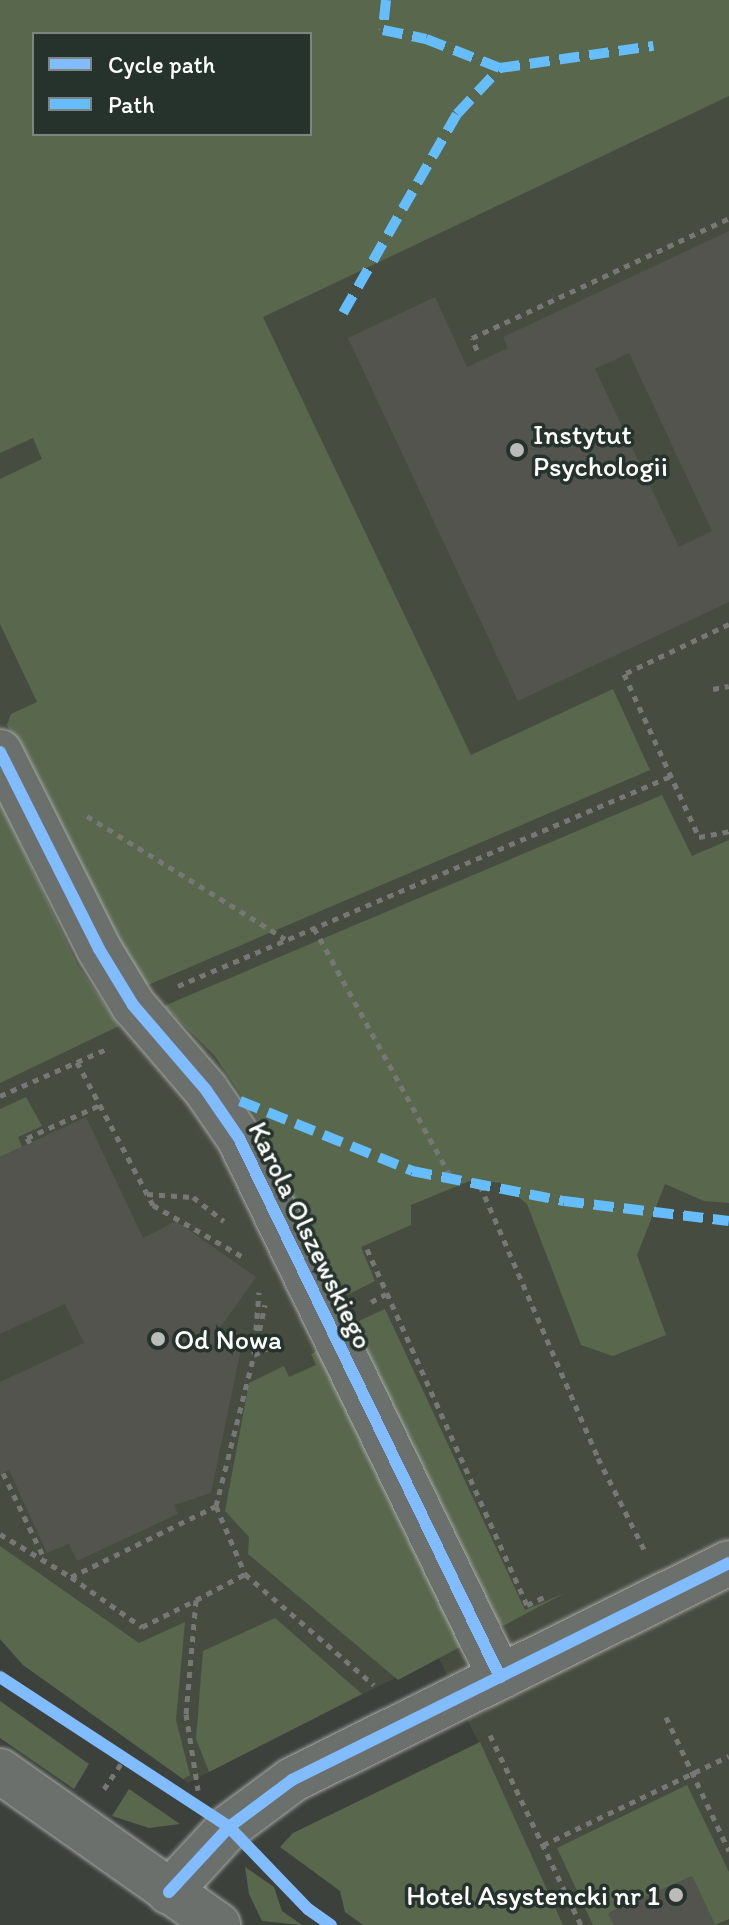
<!DOCTYPE html>
<html>
<head>
<meta charset="utf-8">
<style>
  body { margin:0 }
  #map { position:relative; width:729px; height:1925px; overflow:hidden; background:#3c413b; font-family:Itim,sans-serif }
  div>[style] { position:absolute }
  [style*='--x'] { left:calc(var(--x)*1px); top:calc(var(--y)*1px); width:calc(var(--w)*1px); rotate:calc(var(--a)*1deg) }
  .built>* { inset:0; background:#474c40 }
  .green>* { inset:0; background:#59674d }
  .building>* { inset:0; background:#52544d }
  .path>* { height:5px; margin-top:-2.5px; transform-origin:0; background:repeating-linear-gradient(90deg,#767876 0 6px,transparent 0 12px) }
  .roads { filter:drop-shadow(0 0 2px #a7aaa7) drop-shadow(0 0 2px #a7aaa7) }
  .street>* { height:44px; margin:-22px; padding:0 22px; transform-origin:22px; border-radius:22px; background:#6c706d }
  .secondary>* { height:44px; margin:-22px; padding:0 22px; transform-origin:22px; border-radius:22px; background:#6c706d }
  .quiet>* { height:10px; margin-top:-5px; transform-origin:0; background:repeating-linear-gradient(90deg,#66bdfb 0 20px,transparent 0 30px) }
  .cycleway>* { height:12px; margin:-6px; padding:0 6px; transform-origin:6px; border-radius:6px; background:#80bcff }
  .dots>* { width:22px; height:22px; translate:-50% -50%; box-sizing:border-box; border:4px solid #26332d; border-radius:50% }
  span { translate:-50% -50%; white-space:nowrap; text-align:center; line-height:1.15; -webkit-text-stroke:7px #26332d; paint-order:stroke }
  .poi-label { font-size:28px; color:#fff }
  .left { translate:0 -50%; text-align:left }
  .right { translate:-100% -50%; text-align:right }
  .street-label { font-size:28px; color:#fff }
  .legend { position:absolute; left:32px; top:32px; width:280px; height:104px; box-sizing:border-box; background:#26332d; border:2px solid #7d8581; margin:0; padding:10px 14px; list-style:none; font-size:24px; color:#fff }
  .legend li { display:flex; align-items:center; gap:16px; height:40px }
  .legend b { width:40px; border:2px solid #7d8581 }
</style>
</head>
<body>
<div id="map">
  <div class="built">
    <div style="clip-path:polygon(309px 0,729px 0,729px 1925px,563px 1925px,438px 1656px,188px 1783px,23px 1665px,0 1639px,0 146px,34px 130px,310px 134px,310px 34px,237px 34px)"></div>
  </div>
  <div class="green">
    <div style="clip-path:polygon(evenodd,0 0,729px 0,729px 96px,263px 317px,471px 755px,613px 689px,650px 770px,148px 985px,141px 983px,109px 934px,7px 725px,11px 714px,37px 702px,0 624px,0 479px,42px 459px,33px 438px,0 453px,0 0,34px 34px,310px 34px,310px 134px,34px 134px,34px 34px)"></div>
    <div style="clip-path:polygon(662px 795px,692px 856px,729px 840px,729px 1203px,704px 1201px,665px 1184px,637px 1255px,666px 1335px,613px 1356px,581px 1345px,527px 1204px,502px 1183px,472px 1180px,411px 1205px,411px 1225px,361px 1247px,375px 1281px,339px 1299px,257px 1118px,214px 1055px,164px 1006px)"></div>
    <div style="clip-path:polygon(0 801px,77px 964px,119px 1026px,0 1083px)"></div>
    <div style="clip-path:polygon(26px 1097px,42px 1126px,18px 1137px,22px 1147px,0 1157px,0 1109px)"></div>
    <div style="clip-path:polygon(385px 1309px,525px 1610px,565px 1593px,503px 1626px,489px 1614px,352px 1324px)"></div>
    <div style="clip-path:polygon(321px 1349px,462px 1646px,398px 1680px,248px 1554px,249px 1537px,225px 1511px,249px 1383px,284px 1366px,289px 1377px,316px 1365px,311px 1354px)"></div>
    <div style="clip-path:polygon(0 1546px,139px 1643px,185px 1622px,176px 1720px,190px 1775px,183px 1779px,23px 1665px,0 1639px)"></div>
    <div style="clip-path:polygon(275px 1618px,362px 1694px,209px 1772px,196px 1739px,203px 1651px)"></div>
    <div style="clip-path:polygon(0 1701px,89px 1764px,74px 1789px,0 1738px)"></div>
    <div style="clip-path:polygon(480px 1742px,563px 1925px,363px 1925px,345px 1912px,340px 1891px,280px 1847px,293px 1833px)"></div>
    <div style="clip-path:polygon(687px 1785px,729px 1872px,729px 1919px,715px 1925px,692px 1876px,609px 1913px,614px 1925px,593px 1925px,557px 1848px)"></div>
    <div style="clip-path:polygon(129px 1789px,180px 1824px,149px 1828px,112px 1816px)"></div>
    <div style="clip-path:polygon(245px 1867px,274px 1887px,282px 1911px,302px 1925px,262px 1921px,249px 1894px)"></div>
  </div>
  <div class="building">
    <div style="clip-path:polygon(evenodd,729px 231px,729px 602px,518px 701px,348px 338px,435px 297px,467px 367px,508px 348px,503px 337px,729px 231px,629px 353px,712px 531px,679px 547px,595px 369px,629px 353px)"></div>
    <div style="clip-path:polygon(86px 1117px,143px 1238px,176px 1221px,256px 1277px,220px 1328px,242px 1344px,211px 1493px,174px 1505px,178px 1514px,77px 1561px,69px 1544px,47px 1553px,9px 1470px,0 1475px,0 1382px,84px 1343px,65px 1304px,0 1334px,0 1157px)"></div>
    <div style="clip-path:polygon(692px 1876px,715px 1925px,614px 1925px,608px 1914px)"></div>
  </div>
  <div class="path">
    <div style="--x:477;--y:350;--w:13;--a:-113"></div>
    <div style="--x:472;--y:338;--w:284;--a:-25"></div>
    <div style="--x:729;--y:624;--w:116;--a:154.5"></div>
    <div style="--x:624;--y:674;--w:179;--a:65.3"></div>
    <div style="--x:699;--y:837;--w:31;--a:-11"></div>
    <div style="--x:713;--y:689;--w:16;--a:-11"></div>
    <div style="--x:87;--y:816;--w:233;--a:31.8"></div>
    <div style="--x:314;--y:928;--w:286;--a:61.2"></div>
    <div style="--x:178;--y:986;--w:536;--a:-23.07"></div>
    <div style="--x:77;--y:1062;--w:162;--a:62"></div>
    <div style="--x:153;--y:1205;--w:104;--a:30"></div>
    <div style="--x:0;--y:1096;--w:119;--a:-23.8"></div>
    <div style="--x:30;--y:1143;--w:6;--a:-121"></div>
    <div style="--x:27;--y:1138;--w:80;--a:-24.3"></div>
    <div style="--x:480;--y:1185;--w:297;--a:66.6"></div>
    <div style="--x:598;--y:1458;--w:106;--a:63.2"></div>
    <div style="--x:147;--y:1194;--w:46;--a:3.7"></div>
    <div style="--x:193;--y:1197;--w:39;--a:38"></div>
    <div style="--x:367;--y:1249;--w:390;--a:65.8"></div>
    <div style="--x:527;--y:1605;--w:21;--a:-25"></div>
    <div style="--x:371;--y:1302;--w:17;--a:-28"></div>
    <div style="--x:257;--y:1342;--w:38;--a:-78"></div>
    <div style="--x:254;--y:1354;--w:62;--a:-85.4"></div>
    <div style="--x:3;--y:1473;--w:97;--a:64.2"></div>
    <div style="--x:216;--y:1506;--w:74;--a:66.9"></div>
    <div style="--x:0;--y:1534;--w:83;--a:31.2"></div>
    <div style="--x:71;--y:1577;--w:161;--a:-26.1"></div>
    <div style="--x:216;--y:1506;--w:156;--a:-75.9"></div>
    <div style="--x:254;--y:1355;--w:34;--a:-26"></div>
    <div style="--x:71;--y:1577;--w:87;--a:35.2"></div>
    <div style="--x:142;--y:1627;--w:60;--a:-26.6"></div>
    <div style="--x:196;--y:1600;--w:114;--a:95"></div>
    <div style="--x:186;--y:1714;--w:77;--a:81"></div>
    <div style="--x:196;--y:1600;--w:55;--a:-28"></div>
    <div style="--x:245;--y:1574;--w:170;--a:40.7"></div>
    <div style="--x:666;--y:1717;--w:148;--a:64.8"></div>
    <div style="--x:490;--y:1735;--w:211;--a:64.4"></div>
    <div style="--x:104;--y:1789;--w:36;--a:-56"></div>
    <div style="--x:543;--y:1845;--w:206;--a:-25.6"></div>
  </div>
  <div class="roads">
    <div class="street">
      <div style="--x:0;--y:752;--w:220;--a:63.3"></div>
      <div style="--x:99;--y:949;--w:66;--a:58.7"></div>
      <div style="--x:133;--y:1005;--w:112;--a:49.3"></div>
      <div style="--x:206;--y:1090;--w:58;--a:55.5"></div>
      <div style="--x:239;--y:1138;--w:599;--a:64.16"></div>
      <div style="--x:169;--y:1892;--w:88;--a:-47.3"></div>
      <div style="--x:229;--y:1827;--w:79;--a:-36.7"></div>
      <div style="--x:292;--y:1780;--w:488;--a:-26.4"></div>
    </div>
    <div class="secondary">
      <div style="--x:0;--y:1771;--w:267;--a:35.2"></div>
    </div>
  </div>
  <div class="quiet">
    <div style="--x:386;--y:0;--w:30;--a:96"></div>
    <div style="--x:383;--y:30;--w:44;--a:11.8"></div>
    <div style="--x:426;--y:39;--w:79;--a:21.4"></div>
    <div style="--x:343;--y:313;--w:229;--a:-60.2"></div>
    <div style="--x:457;--y:114;--w:63;--a:-46.9"></div>
    <div style="--x:500;--y:68;--w:155;--a:-8.2"></div>
    <div style="--x:240;--y:1101;--w:186;--a:22.1"></div>
    <div style="--x:412;--y:1171;--w:155;--a:11.2"></div>
    <div style="--x:564;--y:1201;--w:166;--a:6.9"></div>
  </div>
  <div class="cycleway">
    <div style="--x:0;--y:752;--w:220;--a:63.3"></div>
    <div style="--x:99;--y:949;--w:66;--a:58.7"></div>
    <div style="--x:133;--y:1005;--w:112;--a:49.3"></div>
    <div style="--x:206;--y:1090;--w:58;--a:55.5"></div>
    <div style="--x:239;--y:1138;--w:599;--a:64.16"></div>
    <div style="--x:0;--y:1677;--w:274;--a:33.2"></div>
    <div style="--x:229;--y:1827;--w:114;--a:46.1"></div>
    <div style="--x:308;--y:1909;--w:28;--a:35"></div>
    <div style="--x:169;--y:1892;--w:88;--a:-47.3"></div>
    <div style="--x:229;--y:1827;--w:79;--a:-36.7"></div>
    <div style="--x:292;--y:1780;--w:488;--a:-26.4"></div>
  </div>
  <div class="dots">
    <div style="left:517px;top:450px;background:#bbbcba"></div>
    <div style="left:158px;top:1339px;background:#bbbcba"></div>
    <div style="left:676px;top:1895px;background:#bbbcba"></div>
  </div>
  <div class="poi-label">
    <span class="left" style="left:533px;top:450px">Instytut<br>Psychologii</span>
    <span class="left" style="left:174px;top:1339px">Od Nowa</span>
    <span class="right" style="left:660px;top:1895px">Hotel Asystencki nr 1</span>
  </div>
  <div class="street-label">
    <span style="left:311px;top:1235px;rotate:64deg">Karola Olszewskiego</span>
  </div>
  <ul class="legend">
  <li><b style="height:10px;background:#80bcff"></b>Cycle path</li>
  <li><b style="height:10px;background:#66bdfb"></b>Path</li>
  </ul>
</div>
</body>
</html>
